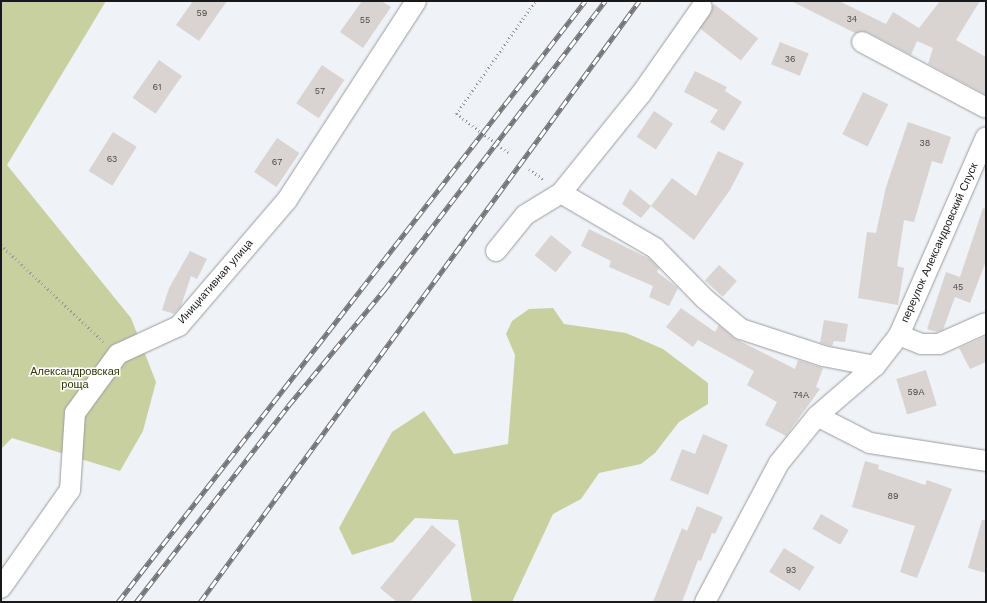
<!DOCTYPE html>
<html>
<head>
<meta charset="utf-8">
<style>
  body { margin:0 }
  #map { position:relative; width:987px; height:603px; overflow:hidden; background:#eff2f6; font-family:"Work Sans",sans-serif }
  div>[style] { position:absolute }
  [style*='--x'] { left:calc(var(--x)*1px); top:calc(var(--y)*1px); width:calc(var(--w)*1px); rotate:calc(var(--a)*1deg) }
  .green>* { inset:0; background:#c9d0a0 }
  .building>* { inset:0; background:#d9d4d1; transform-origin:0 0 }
  .path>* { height:2.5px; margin-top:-1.25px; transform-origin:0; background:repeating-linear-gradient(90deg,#97999c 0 1px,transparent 0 4px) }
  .roads { filter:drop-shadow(0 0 1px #9a9ca0) drop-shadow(0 0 1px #9a9ca0) }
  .minor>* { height:20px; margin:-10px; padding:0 10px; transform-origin:10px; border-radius:10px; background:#fff }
  .rail>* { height:4.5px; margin-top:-2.25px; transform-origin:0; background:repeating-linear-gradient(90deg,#fff 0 9px,#737477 0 18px); box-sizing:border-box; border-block:1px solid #737477 }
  span { translate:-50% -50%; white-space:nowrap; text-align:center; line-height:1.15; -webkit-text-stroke:3px #fff; paint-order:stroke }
  .number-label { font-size:9px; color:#494848 }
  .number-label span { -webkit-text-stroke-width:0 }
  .street-label { font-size:11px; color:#19191b }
  .park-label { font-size:11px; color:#313600 }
  .frame { position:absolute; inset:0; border:2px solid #19191b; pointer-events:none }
</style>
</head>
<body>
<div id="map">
  <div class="green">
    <div style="clip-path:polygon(1px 1px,106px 1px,7px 165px,131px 318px,156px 382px,143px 431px,120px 471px,12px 438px,1px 449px)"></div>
    <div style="clip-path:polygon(553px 308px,564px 324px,626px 333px,663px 349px,708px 383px,708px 404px,679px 422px,655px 453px,641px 464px,599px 473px,581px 499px,553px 514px,512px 602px,472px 602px,458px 520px,415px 518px,393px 542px,352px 555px,339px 528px,392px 432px,424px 411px,454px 454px,508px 444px,515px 355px,506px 334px,512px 321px,529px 309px)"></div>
  </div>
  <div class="building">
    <div style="clip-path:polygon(193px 1px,227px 1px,199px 41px,176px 25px)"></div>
    <div style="clip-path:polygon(362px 1px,381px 1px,391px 7px,363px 48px,340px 32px)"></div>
    <div style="clip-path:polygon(791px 1px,839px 1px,886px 24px,893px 12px,919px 28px,940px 1px,980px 1px,956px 40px,986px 57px,986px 95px,928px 64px,933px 48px,917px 41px,911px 55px,867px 32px,855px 33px)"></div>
    <div style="left:714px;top:4px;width:56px;height:28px;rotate:38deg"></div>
    <div style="left:780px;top:42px;width:31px;height:24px;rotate:22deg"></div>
    <div style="left:159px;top:60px;width:28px;height:46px;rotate:35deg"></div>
    <div style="left:322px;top:65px;width:27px;height:46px;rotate:34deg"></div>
    <div style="clip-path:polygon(695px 71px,727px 87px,725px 91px,742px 102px,724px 131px,710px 122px,718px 110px,684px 92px)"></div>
    <div style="left:863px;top:92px;width:28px;height:47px;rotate:26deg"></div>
    <div style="left:654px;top:111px;width:23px;height:31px;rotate:34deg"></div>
    <div style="clip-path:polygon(908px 122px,951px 137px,942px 164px,932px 161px,914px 222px,904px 220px,897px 266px,904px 268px,898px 305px,858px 298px,867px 232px,876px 233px,886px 187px)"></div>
    <div style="left:113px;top:132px;width:28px;height:46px;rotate:32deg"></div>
    <div style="left:277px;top:138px;width:27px;height:41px;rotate:34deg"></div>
    <div style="clip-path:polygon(718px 151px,744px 163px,730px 190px,694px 240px,651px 206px,672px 178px,696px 196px)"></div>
    <div style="clip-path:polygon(630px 189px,651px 206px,641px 218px,622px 204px)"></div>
    <div style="clip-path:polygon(983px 208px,986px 209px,986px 261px,970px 303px,955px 297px,943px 330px,937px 332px,927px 329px,946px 272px,960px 277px)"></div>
    <div style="clip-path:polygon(589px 229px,650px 259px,659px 268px,657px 272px,678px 288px,669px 306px,649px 297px,653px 286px,609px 267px,611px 261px,581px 246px)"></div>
    <div style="left:551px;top:235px;width:27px;height:26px;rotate:39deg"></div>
    <div style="clip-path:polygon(190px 251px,207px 259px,197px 279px,191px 276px,181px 306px,174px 314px,162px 310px,169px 288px)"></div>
    <div style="left:719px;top:265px;width:24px;height:21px;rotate:42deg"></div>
    <div style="clip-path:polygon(681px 308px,715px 332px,719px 325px,734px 338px,795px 369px,798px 360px,823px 368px,816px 387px,820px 389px,786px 436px,765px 425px,777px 402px,747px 385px,754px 371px,698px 340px,693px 347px,666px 327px)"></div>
    <div style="clip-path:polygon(824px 320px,848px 324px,845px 342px,834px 341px,832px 346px,820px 343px)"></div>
    <div style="clip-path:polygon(986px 336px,986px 362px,970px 369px,959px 348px)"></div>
    <div style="left:926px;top:370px;width:37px;height:31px;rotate:73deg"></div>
    <div style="clip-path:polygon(703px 434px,728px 445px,708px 495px,670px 480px,682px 449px,695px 454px)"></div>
    <div style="clip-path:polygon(865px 461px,879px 465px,878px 469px,925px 485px,927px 480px,952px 489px,917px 578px,900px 572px,915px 526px,852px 507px)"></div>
    <div style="clip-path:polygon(697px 506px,723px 517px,715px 534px,712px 533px,701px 561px,698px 560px,682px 602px,653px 602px,682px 528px,687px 531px)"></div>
    <div style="left:821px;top:514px;width:32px;height:17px;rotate:30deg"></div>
    <div style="clip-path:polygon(982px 520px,986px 520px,986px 573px,968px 568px)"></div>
    <div style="clip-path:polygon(432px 525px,456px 545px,410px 602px,397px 602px,380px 588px)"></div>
    <div style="left:784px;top:548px;width:36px;height:28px;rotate:32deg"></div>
  </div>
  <div class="path">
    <div style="--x:508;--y:153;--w:65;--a:-143.1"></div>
    <div style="--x:456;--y:114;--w:138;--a:-55"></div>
    <div style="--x:529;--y:169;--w:19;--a:35"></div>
    <div style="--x:1;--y:245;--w:141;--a:43.3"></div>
  </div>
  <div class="roads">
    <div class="minor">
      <div style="--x:862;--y:42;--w:140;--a:28"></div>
      <div style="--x:561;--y:193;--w:109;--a:30.3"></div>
      <div style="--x:655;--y:248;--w:71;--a:45.6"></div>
      <div style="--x:705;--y:299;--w:47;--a:39.8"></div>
      <div style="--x:741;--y:329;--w:86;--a:18.2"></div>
      <div style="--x:823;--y:356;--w:53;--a:10.9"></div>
      <div style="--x:496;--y:251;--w:46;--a:-51.1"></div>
      <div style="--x:525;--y:215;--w:42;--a:-31.4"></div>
      <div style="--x:561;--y:193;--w:127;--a:-51.1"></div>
      <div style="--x:641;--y:94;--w:106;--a:-55"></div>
      <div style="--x:899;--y:335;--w:24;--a:22"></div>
      <div style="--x:921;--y:344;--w:18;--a:0"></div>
      <div style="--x:939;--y:344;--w:51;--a:-24.1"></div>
      <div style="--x:817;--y:416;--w:59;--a:27"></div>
      <div style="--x:870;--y:443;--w:117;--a:8.8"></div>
      <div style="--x:1;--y:588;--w:120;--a:-54.9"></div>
      <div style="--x:70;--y:490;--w:77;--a:-86.3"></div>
      <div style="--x:75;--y:413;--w:73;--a:-53.9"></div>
      <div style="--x:118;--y:354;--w:67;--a:-24.7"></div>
      <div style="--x:179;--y:326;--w:166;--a:-49.4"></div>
      <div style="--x:287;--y:200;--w:237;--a:-57"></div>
      <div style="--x:705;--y:602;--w:157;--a:-62"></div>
      <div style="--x:779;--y:463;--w:60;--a:-51"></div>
      <div style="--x:817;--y:416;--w:77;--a:-40.8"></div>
      <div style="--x:875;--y:366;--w:39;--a:-52"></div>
      <div style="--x:899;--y:335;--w:216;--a:-66.3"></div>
    </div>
  </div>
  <div class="rail">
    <div style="--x:118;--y:602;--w:761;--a:-52.15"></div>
    <div style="--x:136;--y:602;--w:248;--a:-52.2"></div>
    <div style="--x:288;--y:406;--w:151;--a:-50.4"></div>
    <div style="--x:384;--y:290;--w:364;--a:-52.6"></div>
    <div style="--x:200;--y:602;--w:744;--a:-53.85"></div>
  </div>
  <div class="number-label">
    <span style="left:202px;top:13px">59</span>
    <span style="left:852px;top:19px">34</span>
    <span style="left:365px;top:20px">55</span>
    <span style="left:790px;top:59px">36</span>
    <span style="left:157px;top:87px">61</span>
    <span style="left:320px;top:91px">57</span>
    <span style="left:925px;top:143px">38</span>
    <span style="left:112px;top:159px">63</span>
    <span style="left:277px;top:162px">67</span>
    <span style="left:958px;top:287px">45</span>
    <span style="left:916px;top:392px">59А</span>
    <span style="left:801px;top:395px">74А</span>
    <span style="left:893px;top:496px">89</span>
    <span style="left:791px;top:570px">93</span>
  </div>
  <div class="street-label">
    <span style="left:940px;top:243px;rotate:-66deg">переулок Александровский Спуск</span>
    <span style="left:216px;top:282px;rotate:-49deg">Инициативная улица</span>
  </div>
  <div class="park-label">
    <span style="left:75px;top:379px">Александровская<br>роща</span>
  </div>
  <div class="frame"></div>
</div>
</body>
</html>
